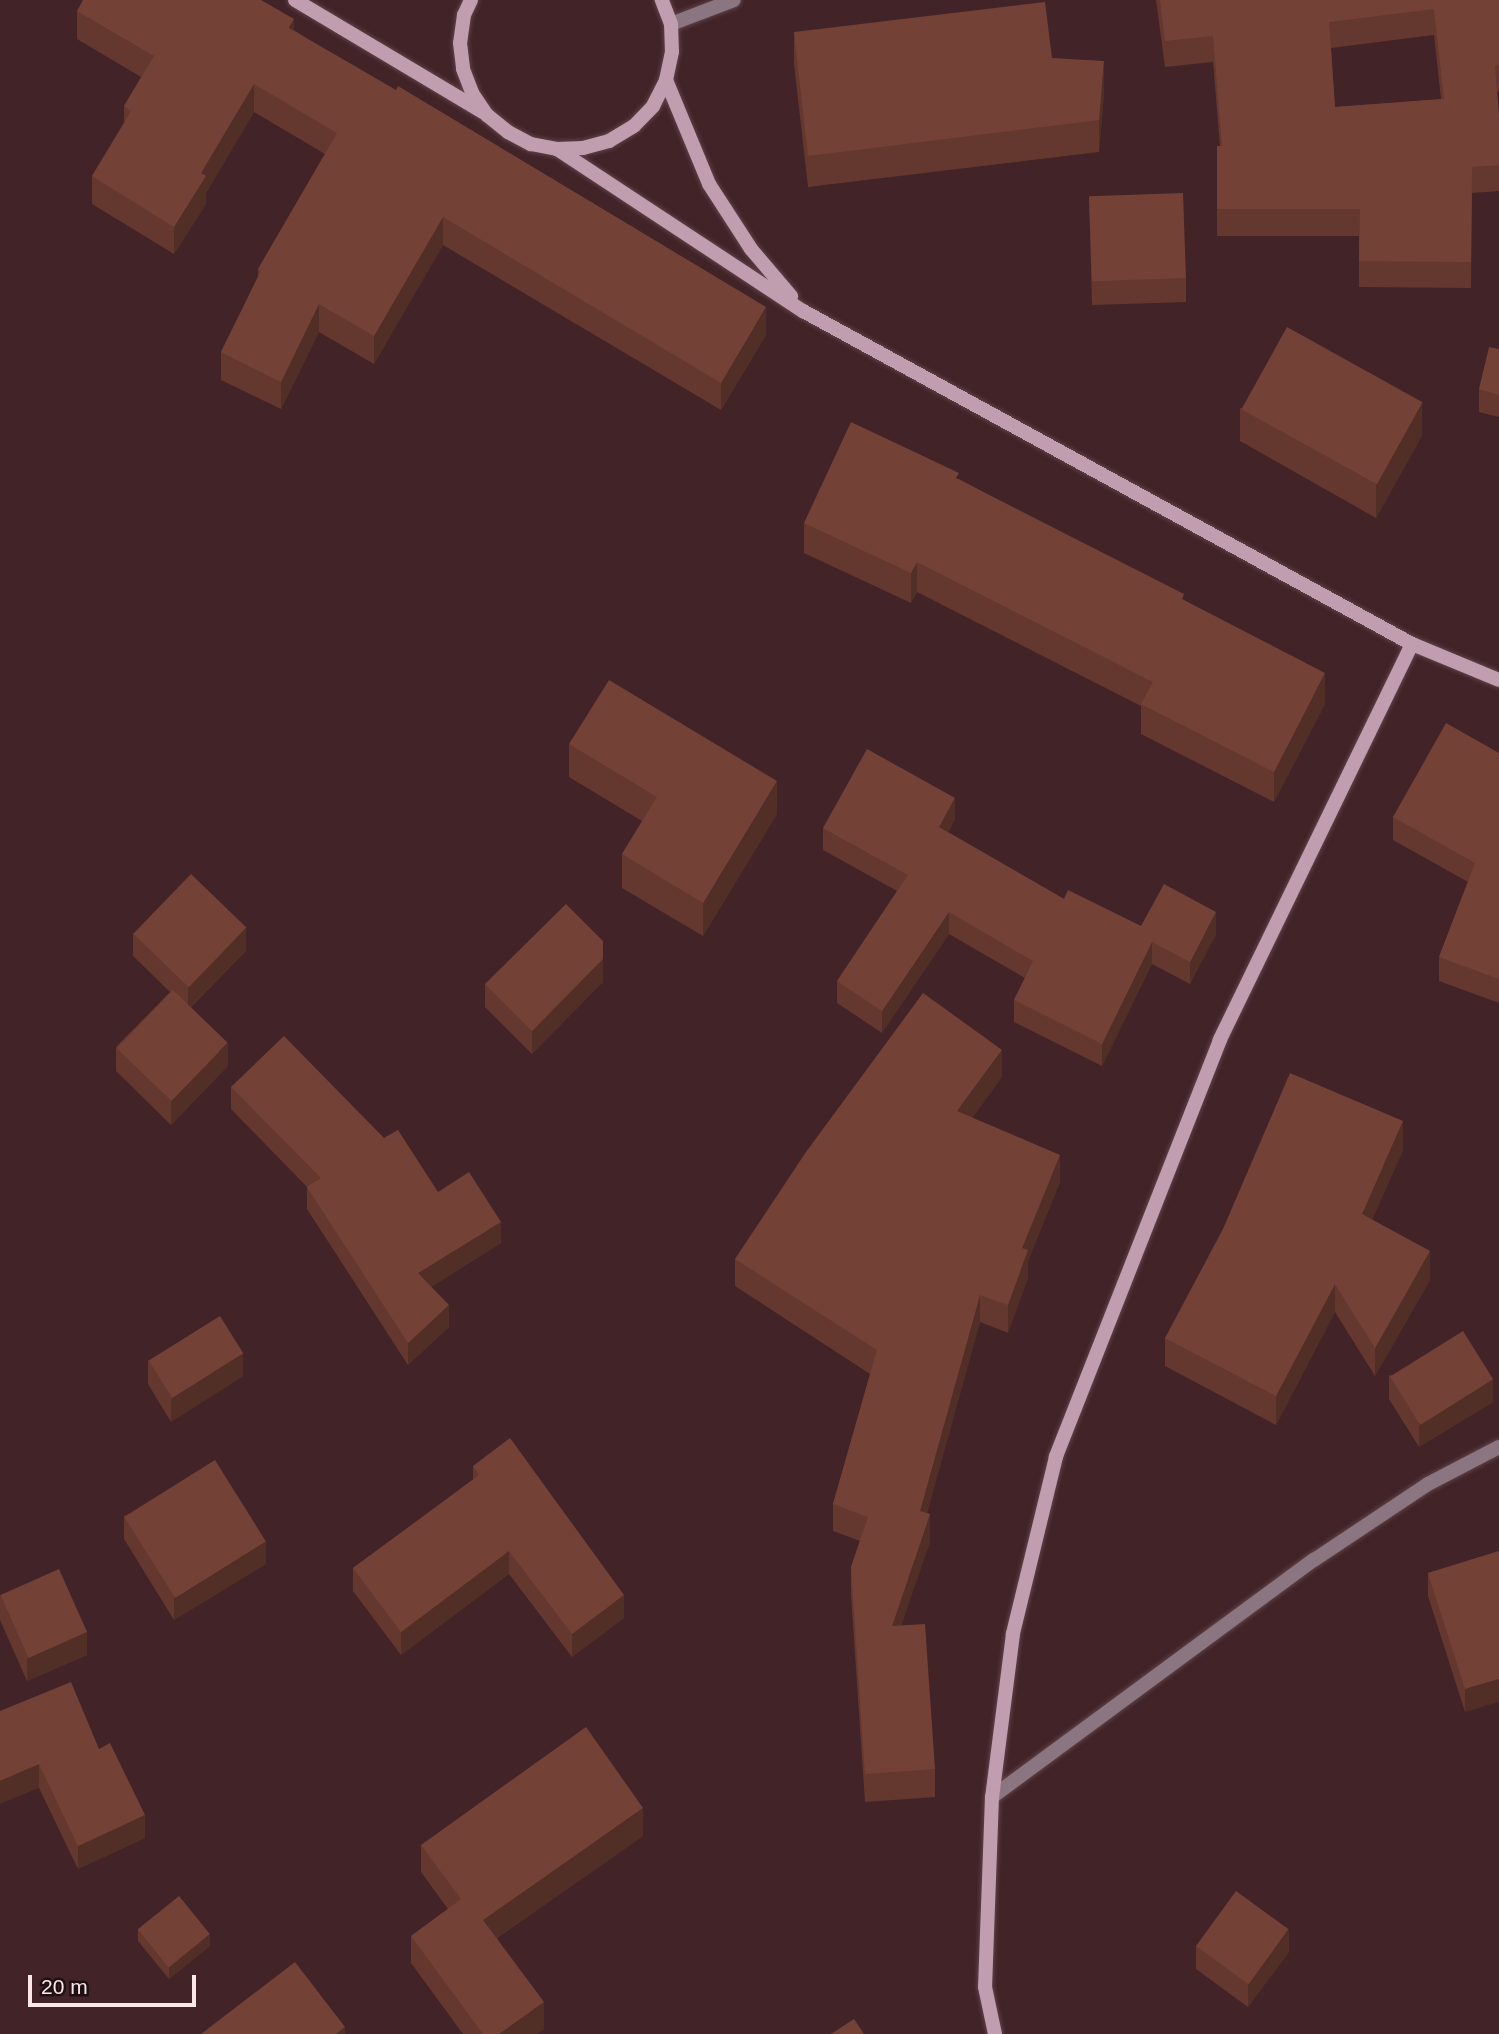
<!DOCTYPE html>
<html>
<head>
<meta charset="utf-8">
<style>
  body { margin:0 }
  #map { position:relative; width:1499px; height:2034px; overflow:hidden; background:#412328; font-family:Helvetica,sans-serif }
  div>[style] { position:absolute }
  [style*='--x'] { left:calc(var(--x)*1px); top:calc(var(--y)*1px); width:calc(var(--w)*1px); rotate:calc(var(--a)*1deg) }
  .roads { filter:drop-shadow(0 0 2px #5f4247) drop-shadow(0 0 2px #5f4247) }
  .street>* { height:14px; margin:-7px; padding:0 7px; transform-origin:7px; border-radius:7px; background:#8b7581 }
  .secondary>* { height:14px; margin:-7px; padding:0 7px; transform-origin:7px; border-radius:7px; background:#c19db0 }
  .wall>* { inset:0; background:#64382f }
  .shaded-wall>* { inset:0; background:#512e26 }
  .building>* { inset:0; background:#744137; transform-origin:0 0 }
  span { translate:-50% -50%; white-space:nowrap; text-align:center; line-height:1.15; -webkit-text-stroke:5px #1f1113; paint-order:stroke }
  .scale { position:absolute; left:28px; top:1975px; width:168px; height:32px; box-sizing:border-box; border:4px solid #fbe6e8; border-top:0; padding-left:9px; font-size:21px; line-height:24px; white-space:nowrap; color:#fbe6e8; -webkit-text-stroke:5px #1f1113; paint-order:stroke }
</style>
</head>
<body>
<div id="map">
  <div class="roads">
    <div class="street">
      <div style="--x:671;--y:24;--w:67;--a:-20.9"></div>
      <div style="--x:992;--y:1797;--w:400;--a:-36.4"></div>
      <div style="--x:1314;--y:1560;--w:137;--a:-33.7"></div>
      <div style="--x:1428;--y:1484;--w:80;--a:-27.5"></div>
    </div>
    <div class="secondary">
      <div style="--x:295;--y:0;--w:219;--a:30.8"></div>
      <div style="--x:471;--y:0;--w:17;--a:115"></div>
      <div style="--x:464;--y:15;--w:28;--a:98"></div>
      <div style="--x:460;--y:43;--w:26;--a:83"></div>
      <div style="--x:463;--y:69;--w:26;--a:69"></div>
      <div style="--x:472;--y:93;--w:27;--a:56"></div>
      <div style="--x:487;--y:115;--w:27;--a:39"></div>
      <div style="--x:508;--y:132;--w:26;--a:28"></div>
      <div style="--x:531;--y:144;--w:26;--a:11"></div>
      <div style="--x:557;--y:149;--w:26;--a:-2"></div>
      <div style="--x:583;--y:148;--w:27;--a:-15"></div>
      <div style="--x:609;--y:141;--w:29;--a:-31"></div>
      <div style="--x:634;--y:126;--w:28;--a:-46"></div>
      <div style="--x:653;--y:106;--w:29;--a:-63"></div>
      <div style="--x:666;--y:80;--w:29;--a:-78"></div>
      <div style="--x:672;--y:52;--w:28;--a:-92"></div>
      <div style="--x:671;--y:24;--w:26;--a:-111"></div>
      <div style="--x:666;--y:80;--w:113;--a:67.5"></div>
      <div style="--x:709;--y:184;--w:77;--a:57.1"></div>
      <div style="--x:751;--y:249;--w:62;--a:49.6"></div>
      <div style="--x:557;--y:149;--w:295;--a:33.4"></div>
      <div style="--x:803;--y:311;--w:694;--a:28.67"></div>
      <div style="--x:1412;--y:644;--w:440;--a:115.9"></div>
      <div style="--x:1220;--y:1040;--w:448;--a:111.5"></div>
      <div style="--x:1056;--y:1457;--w:182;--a:103.7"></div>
      <div style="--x:1013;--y:1634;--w:164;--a:97.3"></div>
      <div style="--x:992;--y:1797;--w:190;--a:92.1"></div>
      <div style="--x:985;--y:1987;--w:48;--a:78"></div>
      <div style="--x:1412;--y:644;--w:94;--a:22.5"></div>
    </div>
  </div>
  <div class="wall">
    <div style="clip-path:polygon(evenodd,1156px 0,1499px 0,1499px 91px,1497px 92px,1499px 117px,1499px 191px,1472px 193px,1471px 288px,1359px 287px,1359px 236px,1217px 236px,1217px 146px,1220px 146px,1213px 62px,1165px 67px,1156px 0,1434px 35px,1441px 99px,1335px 107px,1331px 48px,1434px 35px)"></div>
    <div style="clip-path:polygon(77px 11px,294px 30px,766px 335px,721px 410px,443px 245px,374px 364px,319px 332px,281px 409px,221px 380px,221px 352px,258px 276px,258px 269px,325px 154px,254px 112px,206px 193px,206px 204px,174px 254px,92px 204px,92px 176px,124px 124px,124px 106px,141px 77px,77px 39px)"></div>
    <div style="clip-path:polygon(794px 32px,1052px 58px,1104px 93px,1099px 152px,808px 187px,794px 64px)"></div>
    <div style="clip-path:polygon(1089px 197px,1186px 278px,1186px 302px,1092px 305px)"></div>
    <div style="clip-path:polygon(1499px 349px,1499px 417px,1479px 412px,1479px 389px)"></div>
    <div style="clip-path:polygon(1240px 408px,1422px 436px,1376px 518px,1240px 441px)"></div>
    <div style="clip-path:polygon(959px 479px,1184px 600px,1325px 704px,1274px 802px,1141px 734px,1141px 706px,917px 592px,911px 603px,804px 553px,804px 523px)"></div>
    <div style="clip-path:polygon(569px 744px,777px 814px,703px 936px,622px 888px,622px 854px,642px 821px,569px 777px)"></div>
    <div style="clip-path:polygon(1499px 753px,1499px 1003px,1439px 981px,1439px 957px,1468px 882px,1393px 840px,1393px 817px)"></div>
    <div style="clip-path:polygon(955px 820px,948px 832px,1064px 899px,1141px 926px,1216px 934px,1190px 984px,1152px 964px,1102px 1066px,1014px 1022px,1014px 1000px,1025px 978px,949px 934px,882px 1033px,837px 1003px,837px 981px,897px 891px,823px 850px,823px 828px)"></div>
    <div style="clip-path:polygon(133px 933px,246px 951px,191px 1007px,228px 1066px,171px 1125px,116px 1071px,116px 1047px,170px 992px,133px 956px)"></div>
    <div style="clip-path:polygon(603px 982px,532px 1054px,485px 1007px,485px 984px)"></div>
    <div style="clip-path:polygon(1002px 1077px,972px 1118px,1060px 1182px,1028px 1261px,1028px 1278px,1008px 1333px,980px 1322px,927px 1513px,930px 1542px,901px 1625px,935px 1769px,935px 1797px,865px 1802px,851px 1595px,851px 1567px,860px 1541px,833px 1531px,833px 1504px,870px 1374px,735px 1286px,735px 1259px)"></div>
    <div style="clip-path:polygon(231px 1087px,438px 1192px,501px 1243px,431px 1287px,449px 1327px,408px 1365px,307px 1209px,307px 1187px,231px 1109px)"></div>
    <div style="clip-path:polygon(1403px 1150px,1372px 1220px,1430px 1280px,1375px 1376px,1335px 1312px,1276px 1425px,1165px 1366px,1165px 1338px)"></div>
    <div style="clip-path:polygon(148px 1360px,243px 1376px,171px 1422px,148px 1384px)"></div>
    <div style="clip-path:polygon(1389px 1375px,1493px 1402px,1419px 1447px,1389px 1399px)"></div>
    <div style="clip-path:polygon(473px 1466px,624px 1618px,572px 1657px,509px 1574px,401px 1655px,353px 1591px,353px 1568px,473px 1480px)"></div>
    <div style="clip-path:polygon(124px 1516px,266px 1564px,174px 1620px,124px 1539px)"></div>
    <div style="clip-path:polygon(1499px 1551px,1465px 1712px,1428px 1596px,1428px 1573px)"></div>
    <div style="clip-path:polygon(0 1595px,87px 1655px,27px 1681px,0 1620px)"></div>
    <div style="clip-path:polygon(0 1711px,99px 1749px,145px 1838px,78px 1869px,39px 1788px)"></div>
    <div style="clip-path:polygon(643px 1836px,497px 1938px,544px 2029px,537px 2034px,463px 2034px,411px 1963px,411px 1936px,448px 1909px,421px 1872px,421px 1845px)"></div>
    <div style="clip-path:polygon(138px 1929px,210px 1946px,169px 1979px,138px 1941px)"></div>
    <div style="clip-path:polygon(1196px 1946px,1289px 1952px,1248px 2007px,1196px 1969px)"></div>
  </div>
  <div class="shaded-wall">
    <div style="clip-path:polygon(294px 19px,294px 47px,289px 28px)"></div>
    <div style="clip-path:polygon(1104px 61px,1104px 93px,1099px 152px,1099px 120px)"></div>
    <div style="clip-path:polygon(254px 84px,254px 112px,206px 193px,206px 204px,174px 254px,174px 227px,201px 173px)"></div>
    <div style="clip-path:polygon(443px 217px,443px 245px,374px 364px,374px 336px)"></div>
    <div style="clip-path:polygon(319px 304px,319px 332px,281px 409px,281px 382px)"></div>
    <div style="clip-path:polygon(766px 307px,766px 335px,721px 410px,721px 383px)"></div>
    <div style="clip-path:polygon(1422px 403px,1422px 436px,1376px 518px,1376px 485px)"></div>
    <div style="clip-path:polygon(917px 562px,917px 592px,911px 603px,911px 573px)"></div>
    <div style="clip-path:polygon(1325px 673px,1325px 704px,1274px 802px,1274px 772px)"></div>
    <div style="clip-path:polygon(777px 781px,777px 814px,703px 936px,703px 903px)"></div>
    <div style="clip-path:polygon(955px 798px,955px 820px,939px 849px,939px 827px)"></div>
    <div style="clip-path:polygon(949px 912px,949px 934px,882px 1033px,882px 1011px)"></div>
    <div style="clip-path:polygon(1216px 912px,1216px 934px,1190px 984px,1190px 962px)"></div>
    <div style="clip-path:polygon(246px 928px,246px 951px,188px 1009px,188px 986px)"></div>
    <div style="clip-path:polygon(1152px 942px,1152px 964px,1102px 1066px,1102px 1044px)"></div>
    <div style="clip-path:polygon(603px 959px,603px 982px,532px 1054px,532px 1031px)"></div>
    <div style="clip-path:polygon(228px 1043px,228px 1066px,171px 1125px,171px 1101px)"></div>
    <div style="clip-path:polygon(1002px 1050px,1002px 1077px,957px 1139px,957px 1111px)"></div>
    <div style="clip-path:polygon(1403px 1121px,1403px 1150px,1362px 1243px,1362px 1214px)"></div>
    <div style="clip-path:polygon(1060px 1155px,1060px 1182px,1028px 1261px,1028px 1278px,1008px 1333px,1008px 1305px,1022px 1248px)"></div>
    <div style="clip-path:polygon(501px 1222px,501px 1243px,418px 1295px,418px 1273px)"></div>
    <div style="clip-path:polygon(1430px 1251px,1430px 1280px,1375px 1376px,1375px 1348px)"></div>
    <div style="clip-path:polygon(1335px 1284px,1335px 1312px,1276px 1425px,1276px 1396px)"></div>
    <div style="clip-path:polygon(980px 1295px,980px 1322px,920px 1538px,920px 1511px)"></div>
    <div style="clip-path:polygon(449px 1305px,449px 1327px,408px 1365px,408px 1343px)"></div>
    <div style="clip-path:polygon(243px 1353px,243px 1376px,171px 1422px,171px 1399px)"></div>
    <div style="clip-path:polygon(1493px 1379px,1493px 1402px,1419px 1447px,1419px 1424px)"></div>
    <div style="clip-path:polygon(930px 1514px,930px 1542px,892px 1653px,892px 1626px)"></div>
    <div style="clip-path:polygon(266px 1541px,266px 1564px,174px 1620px,174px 1596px)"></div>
    <div style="clip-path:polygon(509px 1551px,509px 1574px,401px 1655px,401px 1632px)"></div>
    <div style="clip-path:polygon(624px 1595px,624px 1618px,572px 1657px,572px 1634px)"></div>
    <div style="clip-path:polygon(87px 1632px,87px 1655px,27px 1681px,27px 1658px)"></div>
    <div style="clip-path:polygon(1499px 1679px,1499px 1702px,1465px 1712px,1465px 1689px)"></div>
    <div style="clip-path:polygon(39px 1764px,39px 1788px,0 1804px,0 1781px)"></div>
    <div style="clip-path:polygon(643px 1808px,643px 1836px,483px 1947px,483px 1920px)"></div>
    <div style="clip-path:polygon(145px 1815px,145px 1838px,78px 1869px,78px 1846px)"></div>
    <div style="clip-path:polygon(1289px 1929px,1289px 1952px,1248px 2007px,1248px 1984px)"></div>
    <div style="clip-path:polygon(210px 1934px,210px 1946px,169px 1979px,169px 1967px)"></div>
    <div style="clip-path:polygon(544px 2002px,544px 2029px,537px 2034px,499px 2034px)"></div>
    <div style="clip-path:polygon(345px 2027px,345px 2034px,336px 2034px)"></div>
  </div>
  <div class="building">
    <div style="clip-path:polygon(83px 0,261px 0,294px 19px,289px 28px,396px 90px,398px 86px,766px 307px,721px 383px,443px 217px,374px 336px,319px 304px,281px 382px,221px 352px,261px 271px,258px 269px,337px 133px,254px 84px,201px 173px,206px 176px,174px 227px,92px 176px,131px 111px,124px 106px,154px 56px,77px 11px)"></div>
    <div style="clip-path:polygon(evenodd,1160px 0,1499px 0,1499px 65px,1495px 66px,1499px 117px,1499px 165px,1472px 167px,1471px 262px,1359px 261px,1360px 209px,1217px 209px,1217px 146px,1222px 146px,1213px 36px,1165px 41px,1160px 0,1434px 9px,1444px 99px,1335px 107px,1329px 22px,1434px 9px)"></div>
    <div style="clip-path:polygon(1045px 2px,1052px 58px,1104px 61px,1099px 120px,808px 156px,794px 32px)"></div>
    <div style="left:1183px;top:193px;width:85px;height:94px;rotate:88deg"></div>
    <div style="left:1287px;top:327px;width:155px;height:94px;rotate:29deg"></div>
    <div style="clip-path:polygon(1489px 347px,1499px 349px,1499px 395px,1479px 389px)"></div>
    <div style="clip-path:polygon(851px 422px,959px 473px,956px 478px,1184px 594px,1182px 599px,1325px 673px,1274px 772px,1141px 704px,1153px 682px,917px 562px,911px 573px,804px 523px)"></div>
    <div style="clip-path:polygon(609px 680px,777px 781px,703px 903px,622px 854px,657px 797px,569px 744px)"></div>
    <div style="clip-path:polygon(1446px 723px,1499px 753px,1499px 979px,1439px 957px,1475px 863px,1393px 817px)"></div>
    <div style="clip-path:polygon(867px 749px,955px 798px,939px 827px,1064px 899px,1068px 890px,1141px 926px,1164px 884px,1216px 912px,1190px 962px,1152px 942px,1102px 1044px,1014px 1000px,1033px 961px,949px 912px,882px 1011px,837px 981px,908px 875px,823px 828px)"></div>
    <div style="left:191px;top:874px;width:77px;height:83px;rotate:44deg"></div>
    <div style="clip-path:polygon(566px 904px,603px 941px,603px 959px,532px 1031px,485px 984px)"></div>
    <div style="left:173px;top:990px;width:76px;height:81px;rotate:44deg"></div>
    <div style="clip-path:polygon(923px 993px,1002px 1050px,957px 1111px,1060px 1155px,1022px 1248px,1028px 1250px,1008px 1305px,980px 1295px,920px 1511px,930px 1514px,892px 1626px,925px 1624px,935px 1769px,865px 1774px,851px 1567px,868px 1517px,833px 1504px,877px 1350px,735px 1259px,806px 1152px)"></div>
    <div style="clip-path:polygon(284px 1036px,384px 1138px,398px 1130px,438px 1192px,469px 1172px,501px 1222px,418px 1273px,449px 1305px,408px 1343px,307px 1187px,321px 1178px,231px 1087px)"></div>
    <div style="clip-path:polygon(1290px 1073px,1403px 1121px,1362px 1214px,1430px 1251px,1375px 1348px,1335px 1284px,1276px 1396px,1165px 1338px,1223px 1229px)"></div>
    <div style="left:220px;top:1316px;width:44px;height:84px;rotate:58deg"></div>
    <div style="left:1463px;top:1331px;width:57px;height:86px;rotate:58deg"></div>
    <div style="clip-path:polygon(510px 1438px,624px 1595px,572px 1634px,509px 1551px,401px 1632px,353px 1568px,479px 1475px,473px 1466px)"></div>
    <div style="left:215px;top:1460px;width:96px;height:107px;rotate:58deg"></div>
    <div style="clip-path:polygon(1499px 1551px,1499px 1679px,1465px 1689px,1428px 1573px)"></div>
    <div style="left:59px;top:1569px;width:69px;height:64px;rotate:66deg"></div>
    <div style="clip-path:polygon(71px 1682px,99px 1749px,110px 1743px,145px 1815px,78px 1846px,39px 1764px,0 1781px,0 1711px)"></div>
    <div style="clip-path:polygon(586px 1727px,643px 1808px,483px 1920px,544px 2002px,499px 2034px,483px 2034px,411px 1936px,461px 1899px,421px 1845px)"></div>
    <div style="left:1236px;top:1891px;width:65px;height:68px;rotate:36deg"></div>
    <div style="left:179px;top:1896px;width:49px;height:53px;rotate:51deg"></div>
    <div style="clip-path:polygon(295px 1962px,345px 2027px,336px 2034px,201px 2034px)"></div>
    <div style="clip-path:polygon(854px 2019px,864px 2034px,831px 2034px)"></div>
  </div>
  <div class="scale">20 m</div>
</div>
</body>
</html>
